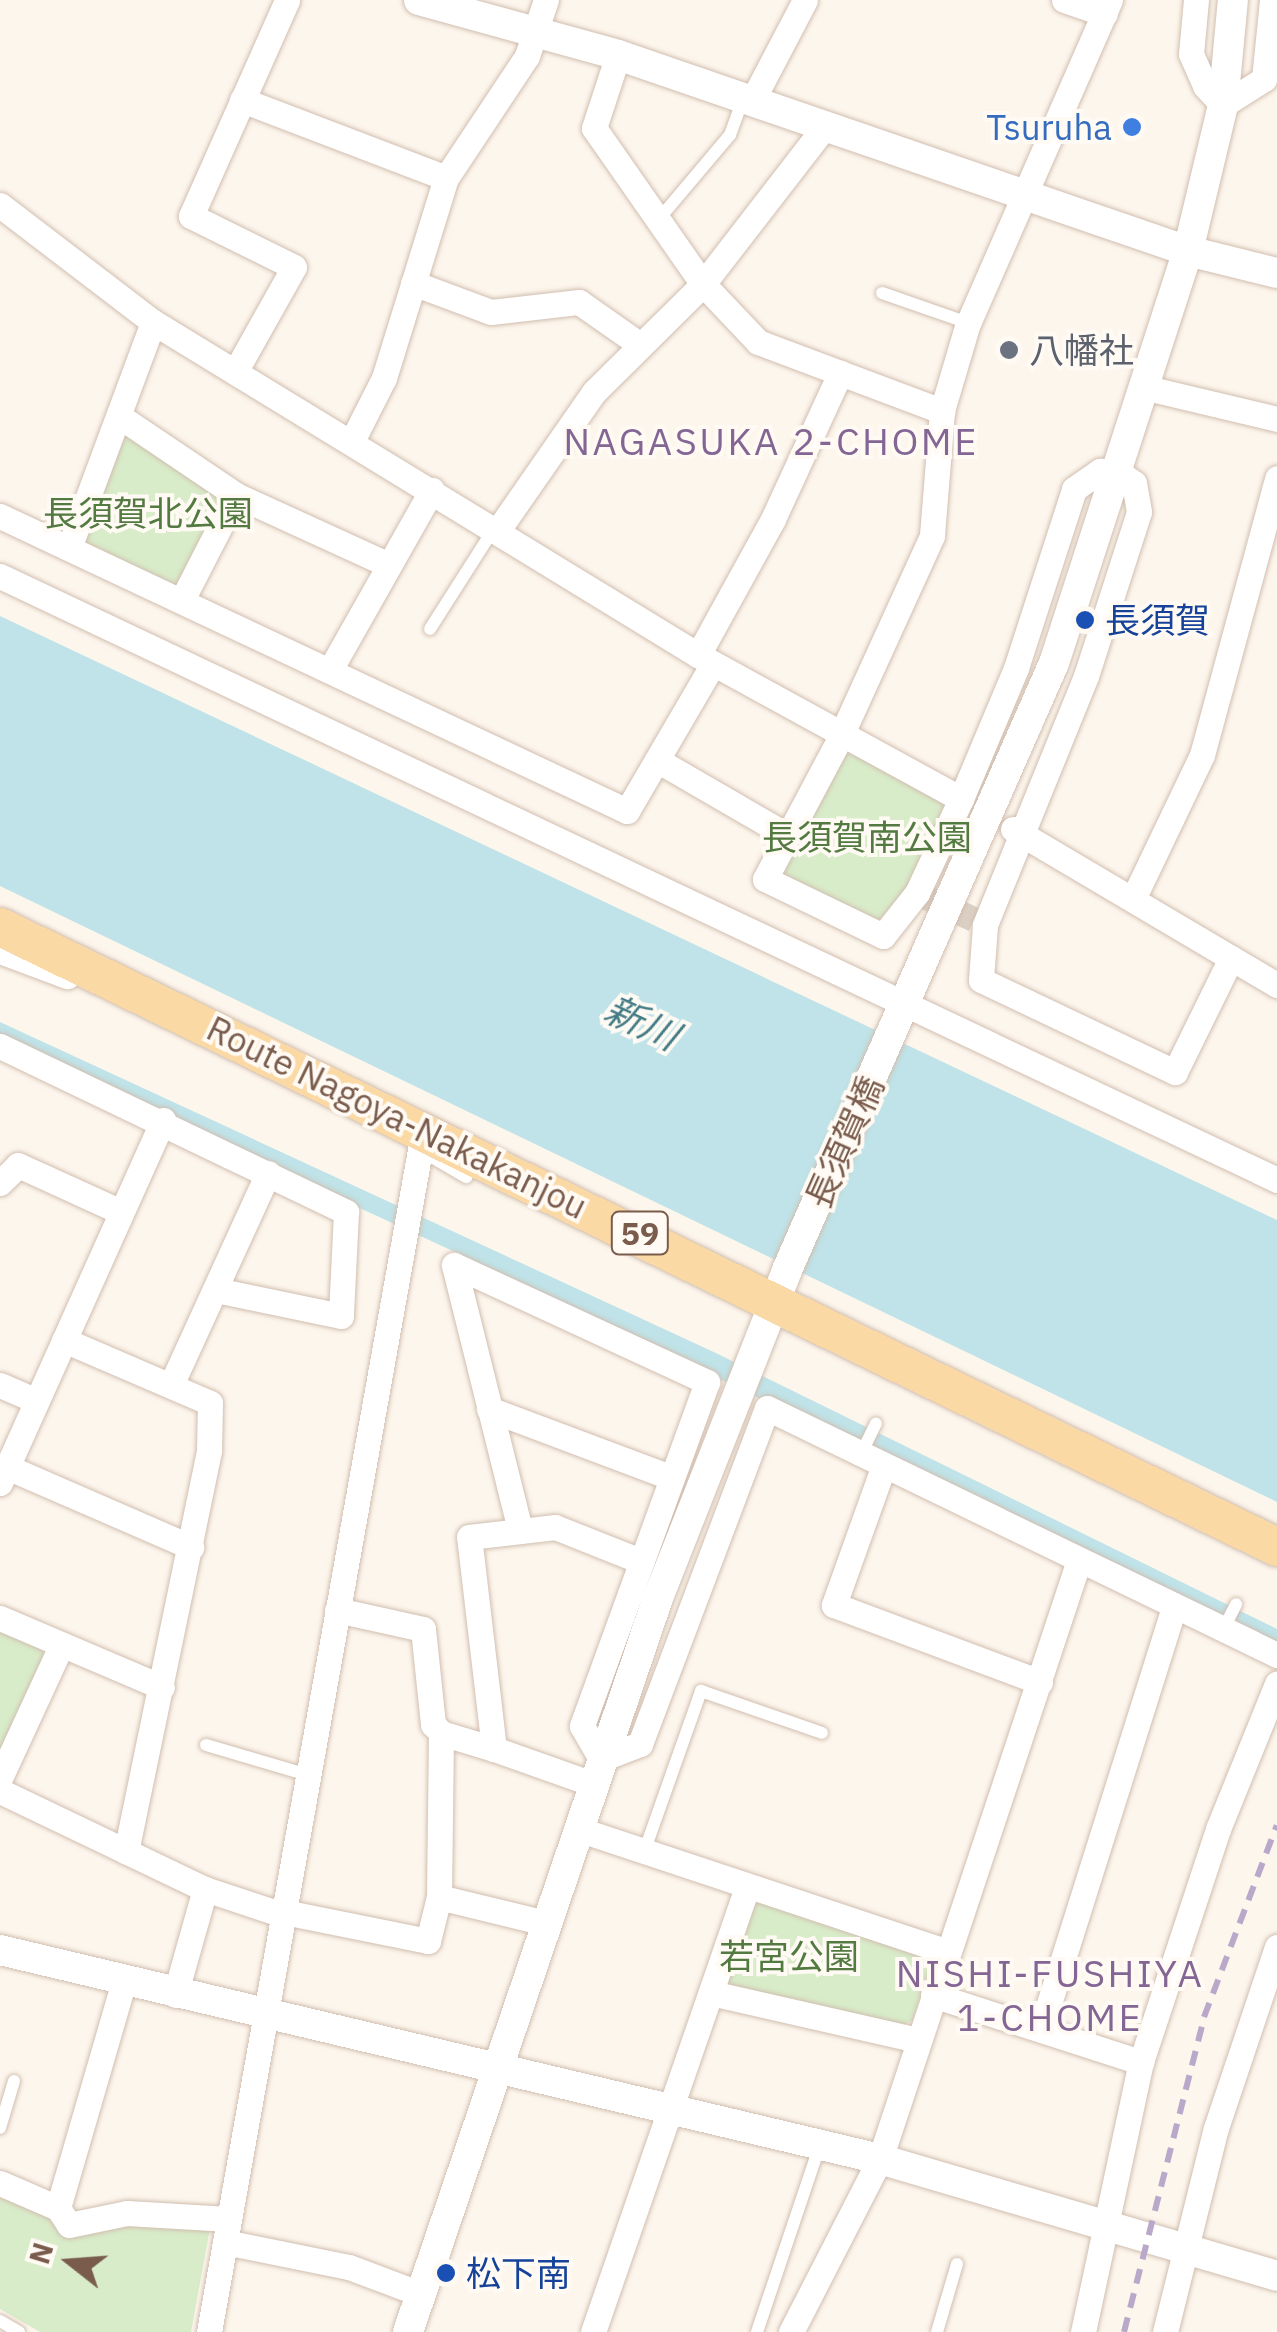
<!DOCTYPE html>
<html>
<head>
<meta charset="utf-8">
<style>
  body { margin:0 }
  #map { position:relative; width:1277px; height:2332px; overflow:hidden; background:#fdf6ec; font-family:"IBM Plex Sans","Noto Sans JP",sans-serif }
  div>[style] { position:absolute }
  [style*='--x'] { left:calc(var(--x)*1px); top:calc(var(--y)*1px); width:calc(var(--w)*1px); rotate:calc(var(--a)*1deg) }
  .green>* { inset:0; background:#d8ecc9 }
  .water>* { inset:0; background:#bfe3e8 }
  .minor-tunnel>* { height:25px; margin-top:-12.5px; transform-origin:0; background:repeating-linear-gradient(90deg,#dcd0c4 0 25px,transparent 0 37px) }
  .roads { filter:drop-shadow(0 0 2px #d1beb0) drop-shadow(0 0 2px #d1beb0) }
  .service>* { height:12px; margin:-6px; padding:0 6px; transform-origin:6px; border-radius:6px; background:#fff }
  .minor>* { height:25px; margin:-12.5px; padding:0 12.5px; transform-origin:12.5px; border-radius:12.5px; background:#fff }
  .tertiary>* { height:30px; margin:-15px; padding:0 15px; transform-origin:15px; border-radius:15px; background:#fff }
  .primary>* { height:38px; margin:-19px; padding:0 19px; transform-origin:19px; border-radius:19px; background:#fbd9a5 }
  .rail>* { height:6px; margin-top:-3px; transform-origin:0; background:repeating-linear-gradient(90deg,#b9a8c9 0 15px,transparent 0 25px) }
  .dots>* { width:28px; height:28px; translate:-50% -50%; box-sizing:border-box; border:5px solid #fffaf3; border-radius:50% }
  span { translate:-50% -50%; white-space:nowrap; text-align:center; line-height:1.15; -webkit-text-stroke:8px #fffaf3; paint-order:stroke }
  .shield-label span { padding:2px 8px; background:#fffaf3; border:2px solid; border-radius:8px; -webkit-text-stroke-width:0 }
  .shield-label { font-size:32px; color:#7a5c4d; font-weight:700 }
  .shop-label { font-size:35px; color:#366cbe }
  .right { translate:-100% -50%; text-align:right }
  .worship-label { font-size:35px; color:#5b616d }
  .left { translate:0 -50%; text-align:left }
  .park-label { font-size:35px; color:#537a41 }
  .transit-label { font-size:35px; color:#164399 }
  .street-label { font-size:35px; color:#7a5c4d }
  .neighbourhood-label { font-size:38px; color:#846695; letter-spacing:2.5px }
  .water-label { font-size:38px; color:#437c86; font-style:italic }
  .north { position:absolute; left:20px; top:2212px; width:100px; height:100px; -webkit-text-stroke:8px #fffaf3; paint-order:stroke; rotate:287deg; font-size:28px; font-weight:700; line-height:40px; text-align:center; color:#7a5c4d }
  .north::after { content:''; display:block; margin:auto; width:35px; height:45px; background:#7a5c4d; clip-path:polygon(50% 0,100% 100%,50% 72%,0 100%) }
</style>
</head>
<body>
<div id="map">
  <div class="green">
    <div style="clip-path:polygon(128px 435px,217px 493px,221px 504px,182px 583px,172px 585px,85px 542px,117px 440px)"></div>
    <div style="clip-path:polygon(846px 751px,943px 803px,946px 815px,921px 872px,880px 919px,870px 921px,783px 877px,780px 869px)"></div>
    <div style="clip-path:polygon(0 1628px,40px 1647px,45px 1657px,0 1757px)"></div>
    <div style="clip-path:polygon(760px 1901px,924px 1958px,929px 1969px,913px 2020px,900px 2027px,731px 1986px,727px 1980px,751px 1906px)"></div>
    <div style="clip-path:polygon(0 2192px,51px 2214px,211px 2223px,191px 2332px,40px 2332px,0 2309px)"></div>
  </div>
  <div class="water">
    <div style="clip-path:polygon(0 616px,1277px 1220px,1277px 1502px,0 886px)"></div>
    <div style="clip-path:polygon(0 1022px,718px 1354px,1277px 1629px,1277px 1647px,455px 1252px,0 1042px)"></div>
  </div>
  <div class="minor-tunnel">
    <div style="--x:926;--y:897;--w:53;--a:24.6"></div>
  </div>
  <div class="roads">
    <div class="service">
      <div style="--x:659;--y:219;--w:110;--a:-49.8"></div>
      <div style="--x:730;--y:135;--w:38;--a:-70"></div>
      <div style="--x:882;--y:293;--w:91;--a:19.2"></div>
      <div style="--x:430;--y:629;--w:117;--a:-57.5"></div>
      <div style="--x:425;--y:1153;--w:48;--a:30.3"></div>
      <div style="--x:861;--y:1454;--w:34;--a:-64"></div>
      <div style="--x:1223;--y:1630;--w:29;--a:-63"></div>
      <div style="--x:206;--y:1745;--w:106;--a:16.4"></div>
      <div style="--x:644;--y:1852;--w:171;--a:-70.5"></div>
      <div style="--x:701;--y:1691;--w:128;--a:19.1"></div>
      <div style="--x:0;--y:2128;--w:49;--a:-73.4"></div>
      <div style="--x:0;--y:2321;--w:22;--a:30"></div>
      <div style="--x:757;--y:2332;--w:197;--a:-71.4"></div>
      <div style="--x:937;--y:2332;--w:71;--a:-73.6"></div>
    </div>
    <div class="minor">
      <div style="--x:1064;--y:0;--w:43;--a:18.9"></div>
      <div style="--x:1110;--y:0;--w:353;--a:113.7"></div>
      <div style="--x:968;--y:323;--w:92;--a:106.5"></div>
      <div style="--x:942;--y:411;--w:125;--a:94.6"></div>
      <div style="--x:932;--y:536;--w:220;--a:114.5"></div>
      <div style="--x:841;--y:736;--w:162;--a:118"></div>
      <div style="--x:765;--y:879;--w:131;--a:25.8"></div>
      <div style="--x:883;--y:936;--w:55;--a:-51.7"></div>
      <div style="--x:917;--y:893;--w:104;--a:-64.9"></div>
      <div style="--x:961;--y:799;--w:142;--a:-67.2"></div>
      <div style="--x:1016;--y:668;--w:188;--a:-72"></div>
      <div style="--x:1074;--y:489;--w:32;--a:-35"></div>
      <div style="--x:1100;--y:471;--w:20;--a:6"></div>
      <div style="--x:1120;--y:473;--w:17;--a:36"></div>
      <div style="--x:1134;--y:483;--w:29;--a:80"></div>
      <div style="--x:1139;--y:512;--w:172;--a:107.9"></div>
      <div style="--x:1086;--y:676;--w:269;--a:112.1"></div>
      <div style="--x:985;--y:925;--w:55;--a:94.2"></div>
      <div style="--x:981;--y:980;--w:215;--a:25.4"></div>
      <div style="--x:1175;--y:1072;--w:127;--a:-63.8"></div>
      <div style="--x:1196;--y:0;--w:54;--a:95.3"></div>
      <div style="--x:1191;--y:54;--w:35;--a:66"></div>
      <div style="--x:1205;--y:86;--w:26;--a:47"></div>
      <div style="--x:1223;--y:105;--w:49;--a:-32.4"></div>
      <div style="--x:1264;--y:79;--w:79;--a:-84.2"></div>
      <div style="--x:618;--y:55;--w:77;--a:108.2"></div>
      <div style="--x:594;--y:128;--w:190;--a:55.1"></div>
      <div style="--x:703;--y:284;--w:80;--a:46.5"></div>
      <div style="--x:758;--y:342;--w:197;--a:20.6"></div>
      <div style="--x:242;--y:100;--w:218;--a:20.9"></div>
      <div style="--x:752;--y:101;--w:114;--a:-62.3"></div>
      <div style="--x:0;--y:205;--w:193;--a:37.4"></div>
      <div style="--x:153;--y:322;--w:639;--a:31.43"></div>
      <div style="--x:698;--y:655;--w:300;--a:28.7"></div>
      <div style="--x:413;--y:283;--w:83;--a:20.4"></div>
      <div style="--x:491;--y:312;--w:89;--a:-6.5"></div>
      <div style="--x:579;--y:302;--w:73;--a:35"></div>
      <div style="--x:235;--y:372;--w:120;--a:-60.7"></div>
      <div style="--x:294;--y:267;--w:115;--a:-153.7"></div>
      <div style="--x:191;--y:216;--w:236;--a:-66"></div>
      <div style="--x:1147;--y:388;--w:134;--a:13.4"></div>
      <div style="--x:119;--y:416;--w:141;--a:34"></div>
      <div style="--x:236;--y:495;--w:168;--a:24.6"></div>
      <div style="--x:352;--y:441;--w:71;--a:-63.1"></div>
      <div style="--x:384;--y:378;--w:209;--a:-72.8"></div>
      <div style="--x:446;--y:178;--w:146;--a:-56.4"></div>
      <div style="--x:527;--y:56;--w:59;--a:-71.3"></div>
      <div style="--x:0;--y:516;--w:693;--a:25.2"></div>
      <div style="--x:627;--y:811;--w:170;--a:-59.7"></div>
      <div style="--x:498;--y:530;--w:168;--a:-55.2"></div>
      <div style="--x:594;--y:392;--w:153;--a:-44.7"></div>
      <div style="--x:703;--y:284;--w:200;--a:-52.3"></div>
      <div style="--x:69;--y:548;--w:241;--a:-69.6"></div>
      <div style="--x:0;--y:576;--w:1413;--a:25.31"></div>
      <div style="--x:182;--y:600;--w:118;--a:-62.8"></div>
      <div style="--x:698;--y:655;--w:155;--a:-61.1"></div>
      <div style="--x:773;--y:519;--w:161;--a:-65.3"></div>
      <div style="--x:330;--y:670;--w:207;--a:-60.5"></div>
      <div style="--x:657;--y:760;--w:151;--a:30.1"></div>
      <div style="--x:1013;--y:829;--w:307;--a:30.6"></div>
      <div style="--x:1133;--y:899;--w:160;--a:-64.4"></div>
      <div style="--x:1202;--y:755;--w:287;--a:-74.8"></div>
      <div style="--x:0;--y:951;--w:72;--a:20.5"></div>
      <div style="--x:0;--y:1046;--w:384;--a:25.6"></div>
      <div style="--x:346;--y:1212;--w:104;--a:92.8"></div>
      <div style="--x:341;--y:1316;--w:129;--a:-168.3"></div>
      <div style="--x:0;--y:1183;--w:25;--a:-45"></div>
      <div style="--x:18;--y:1165;--w:113;--a:24.5"></div>
      <div style="--x:454;--y:1265;--w:279;--a:24.8"></div>
      <div style="--x:707;--y:1382;--w:366;--a:110"></div>
      <div style="--x:582;--y:1726;--w:38;--a:60"></div>
      <div style="--x:601;--y:1759;--w:42;--a:-21"></div>
      <div style="--x:640;--y:1744;--w:359;--a:-69.3"></div>
      <div style="--x:767;--y:1408;--w:567;--a:25.84"></div>
      <div style="--x:454;--y:1265;--w:272;--a:76"></div>
      <div style="--x:64;--y:1340;--w:159;--a:23.3"></div>
      <div style="--x:210;--y:1403;--w:48;--a:91.2"></div>
      <div style="--x:209;--y:1451;--w:409;--a:101.7"></div>
      <div style="--x:0;--y:1385;--w:40;--a:23.4"></div>
      <div style="--x:171;--y:1385;--w:233;--a:-65.4"></div>
      <div style="--x:489;--y:1409;--w:193;--a:20.6"></div>
      <div style="--x:884;--y:1465;--w:149;--a:109.7"></div>
      <div style="--x:834;--y:1605;--w:220;--a:20.5"></div>
      <div style="--x:7;--y:1467;--w:201;--a:23.5"></div>
      <div style="--x:0;--y:1483;--w:398;--a:-65.8"></div>
      <div style="--x:337;--y:1610;--w:88;--a:12.5"></div>
      <div style="--x:423;--y:1629;--w:96;--a:84"></div>
      <div style="--x:433;--y:1724;--w:12;--a:48"></div>
      <div style="--x:0;--y:1618;--w:176;--a:23.1"></div>
      <div style="--x:494;--y:1749;--w:55;--a:-163.2"></div>
      <div style="--x:441;--y:1733;--w:164;--a:90.7"></div>
      <div style="--x:439;--y:1897;--w:110;--a:13.7"></div>
      <div style="--x:0;--y:1778;--w:145;--a:-65.2"></div>
      <div style="--x:593;--y:1784;--w:105;--a:-160.5"></div>
      <div style="--x:494;--y:1749;--w:213;--a:-96.7"></div>
      <div style="--x:469;--y:1537;--w:87;--a:-6.6"></div>
      <div style="--x:555;--y:1527;--w:89;--a:21.7"></div>
      <div style="--x:0;--y:1791;--w:227;--a:25.6"></div>
      <div style="--x:205;--y:1889;--w:110;--a:105.8"></div>
      <div style="--x:578;--y:1829;--w:389;--a:18.4"></div>
      <div style="--x:205;--y:1889;--w:82;--a:18.4"></div>
      <div style="--x:284;--y:1912;--w:147;--a:11.4"></div>
      <div style="--x:428;--y:1941;--w:45;--a:-76"></div>
      <div style="--x:711;--y:1993;--w:212;--a:12.8"></div>
      <div style="--x:933;--y:1995;--w:219;--a:17.9"></div>
      <div style="--x:1041;--y:2029;--w:443;--a:-72.5"></div>
      <div style="--x:0;--y:2183;--w:63;--a:23.3"></div>
      <div style="--x:58;--y:2208;--w:236;--a:-73.8"></div>
      <div style="--x:58;--y:2208;--w:20;--a:57"></div>
      <div style="--x:69;--y:2225;--w:59;--a:-11.7"></div>
      <div style="--x:127;--y:2213;--w:102;--a:3.4"></div>
      <div style="--x:225;--y:2242;--w:126;--a:11.4"></div>
      <div style="--x:349;--y:2267;--w:77;--a:20.6"></div>
      <div style="--x:209;--y:2332;--w:1223;--a:-79.88"></div>
      <div style="--x:593;--y:2332;--w:470;--a:-70.9"></div>
      <div style="--x:791;--y:2332;--w:195;--a:-62.8"></div>
      <div style="--x:880;--y:2159;--w:631;--a:-71.62"></div>
      <div style="--x:1083;--y:2332;--w:276;--a:-77.9"></div>
      <div style="--x:1141;--y:2062;--w:245;--a:-71.7"></div>
      <div style="--x:1218;--y:1829;--w:157;--a:-67.9"></div>
      <div style="--x:1165;--y:2332;--w:210;--a:-76"></div>
      <div style="--x:1216;--y:2128;--w:191;--a:-71.4"></div>
    </div>
    <div class="tertiary">
      <div style="--x:419;--y:0;--w:206;--a:15.4"></div>
      <div style="--x:618;--y:55;--w:603;--a:18.98"></div>
      <div style="--x:1188;--y:251;--w:92;--a:13.9"></div>
      <div style="--x:0;--y:1950;--w:904;--a:13.36"></div>
      <div style="--x:880;--y:2159;--w:414;--a:16.4"></div>
      <div style="--x:408;--y:2332;--w:775;--a:-71.19"></div>
      <div style="--x:658;--y:1598;--w:352;--a:-68.5"></div>
      <div style="--x:787;--y:1270;--w:663;--a:-66.26"></div>
      <div style="--x:1054;--y:663;--w:433;--a:-72"></div>
      <div style="--x:1188;--y:251;--w:150;--a:-76.5"></div>
      <div style="--x:1223;--y:105;--w:105;--a:-84.6"></div>
    </div>
    <div class="primary">
      <div style="--x:0;--y:927;--w:1420;--a:25.9"></div>
    </div>
  </div>
  <div class="rail">
    <div style="--x:1124;--y:2332;--w:325;--a:-75.7"></div>
    <div style="--x:1204;--y:2017;--w:205;--a:-69.2"></div>
  </div>
  <div class="dots">
    <div style="left:1132px;top:127px;background:#3f7fe0"></div>
    <div style="left:1009px;top:350px;background:#6b7280"></div>
    <div style="left:1085px;top:620px;background:#1a4fb4"></div>
    <div style="left:446px;top:2273px;background:#1a4fb4"></div>
  </div>
  <div class="shield-label">
    <span style="left:640px;top:1233px">59</span>
  </div>
  <div class="shop-label">
    <span class="right" style="left:1112px;top:127px">Tsuruha</span>
  </div>
  <div class="worship-label">
    <span class="left" style="left:1029px;top:350px">八幡社</span>
  </div>
  <div class="park-label">
    <span style="left:148px;top:513px">長須賀北公園</span>
    <span style="left:867px;top:837px">長須賀南公園</span>
    <span style="left:789px;top:1956px">若宮公園</span>
  </div>
  <div class="transit-label">
    <span class="left" style="left:1105px;top:620px">長須賀</span>
    <span class="left" style="left:466px;top:2273px">松下南</span>
  </div>
  <div class="street-label">
    <span style="left:397px;top:1117px;rotate:26deg">Route Nagoya-Nakakanjou</span>
    <span style="left:844px;top:1142px;rotate:-66deg">長須賀橋</span>
  </div>
  <div class="neighbourhood-label">
    <span style="left:771px;top:441px">NAGASUKA 2-CHOME</span>
    <span style="left:1050px;top:1995px">NISHI-FUSHIYA<br>1-CHOME</span>
  </div>
  <div class="water-label">
    <span style="left:642px;top:1022px;rotate:25deg">新川</span>
  </div>
  <div class="north">N</div>
</div>
</body>
</html>
